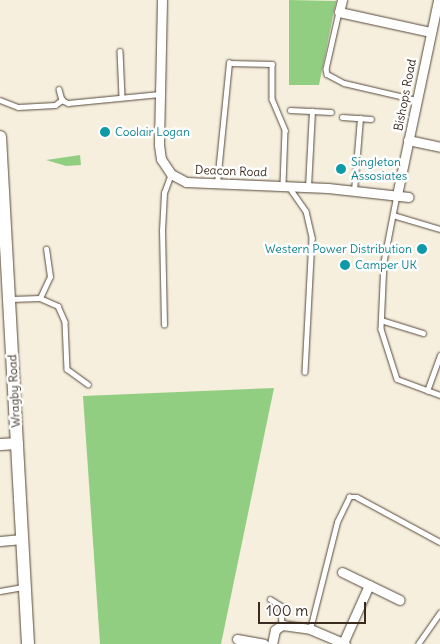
<!DOCTYPE html>
<html>
<head>
<meta charset="utf-8">
<style>
  body { margin:0 }
  #map { position:relative; width:440px; height:644px; overflow:hidden; background:#f6efdd; font-family:Delius,sans-serif }
  div>[style] { position:absolute }
  [style*='--x'] { left:calc(var(--x)*1px); top:calc(var(--y)*1px); width:calc(var(--w)*1px); rotate:calc(var(--a)*1deg) }
  .green>* { inset:0; background:#92ce82 }
  .roads { filter:drop-shadow(0 0 1px #57483b) drop-shadow(0 0 1px #57483b) }
  .service>* { height:4.5px; margin:-2.25px; padding:0 2.25px; transform-origin:2.25px; border-radius:2.25px; background:#fff }
  .minor>* { height:9px; margin:-4.5px; padding:0 4.5px; transform-origin:4.5px; border-radius:4.5px; background:#fff }
  .secondary>* { height:11px; margin:-5.5px; padding:0 5.5px; transform-origin:5.5px; border-radius:5.5px; background:#fff }
  .primary>* { height:12px; margin:-6px; padding:0 6px; transform-origin:6px; border-radius:6px; background:#fff }
  .dots>* { width:14px; height:14px; translate:-50% -50%; box-sizing:border-box; border:2px solid #fff; border-radius:50% }
  span { translate:-50% -50%; white-space:nowrap; text-align:center; line-height:1.15; -webkit-text-stroke:5px #fff; paint-order:stroke }
  .street-label { font-size:12px; color:#3b2a1e }
  .culture-label { font-size:12px; color:#0d838f }
  .left { translate:0 -50%; text-align:left }
  .right { translate:-100% -50%; text-align:right }
  .scale { position:absolute; left:258px; top:602px; width:108px; height:22px; box-sizing:border-box; border:2px solid #3b2a1e; border-top:0; padding-left:6px; font-size:15px; line-height:18px; white-space:nowrap; color:#3b2a1e; -webkit-text-stroke:4px #fff; paint-order:stroke }
</style>
</head>
<body>
<div id="map">
  <div class="green">
    <div style="clip-path:polygon(289px 0,336px 1px,319px 85px,289px 85px)"></div>
    <div style="clip-path:polygon(80px 155px,81px 165px,66px 166px,46px 160px)"></div>
    <div style="clip-path:polygon(274px 388px,221px 644px,100px 644px,83px 396px)"></div>
  </div>
  <div class="roads">
    <div class="service">
      <div style="--x:339;--y:12;--w:58;--a:102.8"></div>
      <div style="--x:326;--y:69;--w:5;--a:79"></div>
      <div style="--x:327;--y:74;--w:19;--a:28"></div>
      <div style="--x:344;--y:83;--w:75;--a:13.1"></div>
      <div style="--x:120;--y:51;--w:46;--a:87.5"></div>
      <div style="--x:59;--y:89;--w:11;--a:75"></div>
      <div style="--x:62;--y:100;--w:7;--a:27"></div>
      <div style="--x:68;--y:103;--w:92;--a:-5.6"></div>
      <div style="--x:0;--y:100;--w:19;--a:21"></div>
      <div style="--x:18;--y:107;--w:37;--a:-3"></div>
      <div style="--x:55;--y:105;--w:9;--a:-36"></div>
      <div style="--x:290;--y:110;--w:41;--a:2.8"></div>
      <div style="--x:342;--y:117;--w:29;--a:4"></div>
      <div style="--x:217;--y:183;--w:121;--a:-84.3"></div>
      <div style="--x:229;--y:63;--w:43;--a:1.3"></div>
      <div style="--x:272;--y:64;--w:35;--a:90"></div>
      <div style="--x:272;--y:99;--w:34;--a:67"></div>
      <div style="--x:285;--y:130;--w:55;--a:92.1"></div>
      <div style="--x:289;--y:187;--w:29;--a:55"></div>
      <div style="--x:306;--y:211;--w:28;--a:77"></div>
      <div style="--x:312;--y:238;--w:134;--a:93"></div>
      <div style="--x:308;--y:187;--w:76;--a:-87"></div>
      <div style="--x:354;--y:191;--w:73;--a:-85.3"></div>
      <div style="--x:397;--y:195;--w:68;--a:101"></div>
      <div style="--x:384;--y:262;--w:67;--a:92.6"></div>
      <div style="--x:381;--y:329;--w:52;--a:72.3"></div>
      <div style="--x:397;--y:379;--w:46;--a:20.4"></div>
      <div style="--x:393;--y:215;--w:49;--a:16.6"></div>
      <div style="--x:40;--y:298;--w:23;--a:-65"></div>
      <div style="--x:50;--y:277;--w:28;--a:-98"></div>
      <div style="--x:11;--y:299;--w:29;--a:-2"></div>
      <div style="--x:40;--y:298;--w:20;--a:24"></div>
      <div style="--x:58;--y:306;--w:17;--a:66"></div>
      <div style="--x:65;--y:322;--w:47;--a:87.6"></div>
      <div style="--x:67;--y:369;--w:26;--a:36"></div>
      <div style="--x:381;--y:320;--w:44;--a:17.2"></div>
      <div style="--x:164;--y:325;--w:94;--a:-91.2"></div>
      <div style="--x:162;--y:231;--w:38;--a:-87"></div>
      <div style="--x:164;--y:193;--w:20;--a:-70"></div>
      <div style="--x:427;--y:391;--w:38;--a:-70"></div>
      <div style="--x:0;--y:591;--w:23;--a:-10"></div>
      <div style="--x:270;--y:599;--w:13;--a:32"></div>
      <div style="--x:281;--y:606;--w:19;--a:87"></div>
      <div style="--x:310;--y:629;--w:110;--a:-75.8"></div>
      <div style="--x:337;--y:522;--w:28;--a:-64"></div>
      <div style="--x:349;--y:497;--w:8;--a:0"></div>
      <div style="--x:357;--y:497;--w:94;--a:28.5"></div>
      <div style="--x:418;--y:644;--w:38;--a:-55"></div>
    </div>
    <div class="minor">
      <div style="--x:162;--y:0;--w:145;--a:91.2"></div>
      <div style="--x:159;--y:145;--w:14;--a:82"></div>
      <div style="--x:161;--y:159;--w:18;--a:56"></div>
      <div style="--x:171;--y:174;--w:17;--a:28"></div>
      <div style="--x:186;--y:182;--w:142;--a:2.4"></div>
      <div style="--x:328;--y:188;--w:81;--a:6.4"></div>
      <div style="--x:342;--y:0;--w:12;--a:104"></div>
      <div style="--x:339;--y:12;--w:93;--a:12.4"></div>
      <div style="--x:408;--y:140;--w:33;--a:12"></div>
      <div style="--x:397;--y:195;--w:199;--a:-78.1"></div>
      <div style="--x:0;--y:541;--w:22;--a:-5"></div>
      <div style="--x:342;--y:572;--w:30;--a:26"></div>
      <div style="--x:369;--y:585;--w:64;--a:114.1"></div>
      <div style="--x:369;--y:585;--w:34;--a:26"></div>
      <div style="--x:237;--y:639;--w:27;--a:10"></div>
      <div style="--x:272;--y:644;--w:14;--a:-78"></div>
      <div style="--x:275;--y:630;--w:9;--a:-36"></div>
      <div style="--x:282;--y:625;--w:28;--a:8"></div>
      <div style="--x:310;--y:629;--w:38;--a:23"></div>
    </div>
    <div class="secondary">
      <div style="--x:0;--y:444;--w:17;--a:-3"></div>
    </div>
    <div class="primary">
      <div style="--x:0;--y:137;--w:508;--a:86.84"></div>
    </div>
  </div>
  <div class="dots">
    <div style="left:105px;top:132px;background:#0f9aa8"></div>
    <div style="left:341px;top:169px;background:#0f9aa8"></div>
    <div style="left:422px;top:249px;background:#0f9aa8"></div>
    <div style="left:345px;top:265px;background:#0f9aa8"></div>
  </div>
  <div class="street-label">
    <span style="left:405px;top:95px;rotate:-79deg">Bishops Road</span>
    <span style="left:231px;top:171px;rotate:2deg">Deacon Road</span>
    <span style="left:14px;top:391px;rotate:-93deg">Wragby Road</span>
  </div>
  <div class="culture-label">
    <span class="left" style="left:115px;top:132px">Coolair Logan</span>
    <span class="left" style="left:351px;top:169px">Singleton<br>Assosiates</span>
    <span class="right" style="left:412px;top:249px">Western Power Distribution</span>
    <span class="left" style="left:355px;top:265px">Camper UK</span>
  </div>
  <div class="scale">100 m</div>
</div>
</body>
</html>
